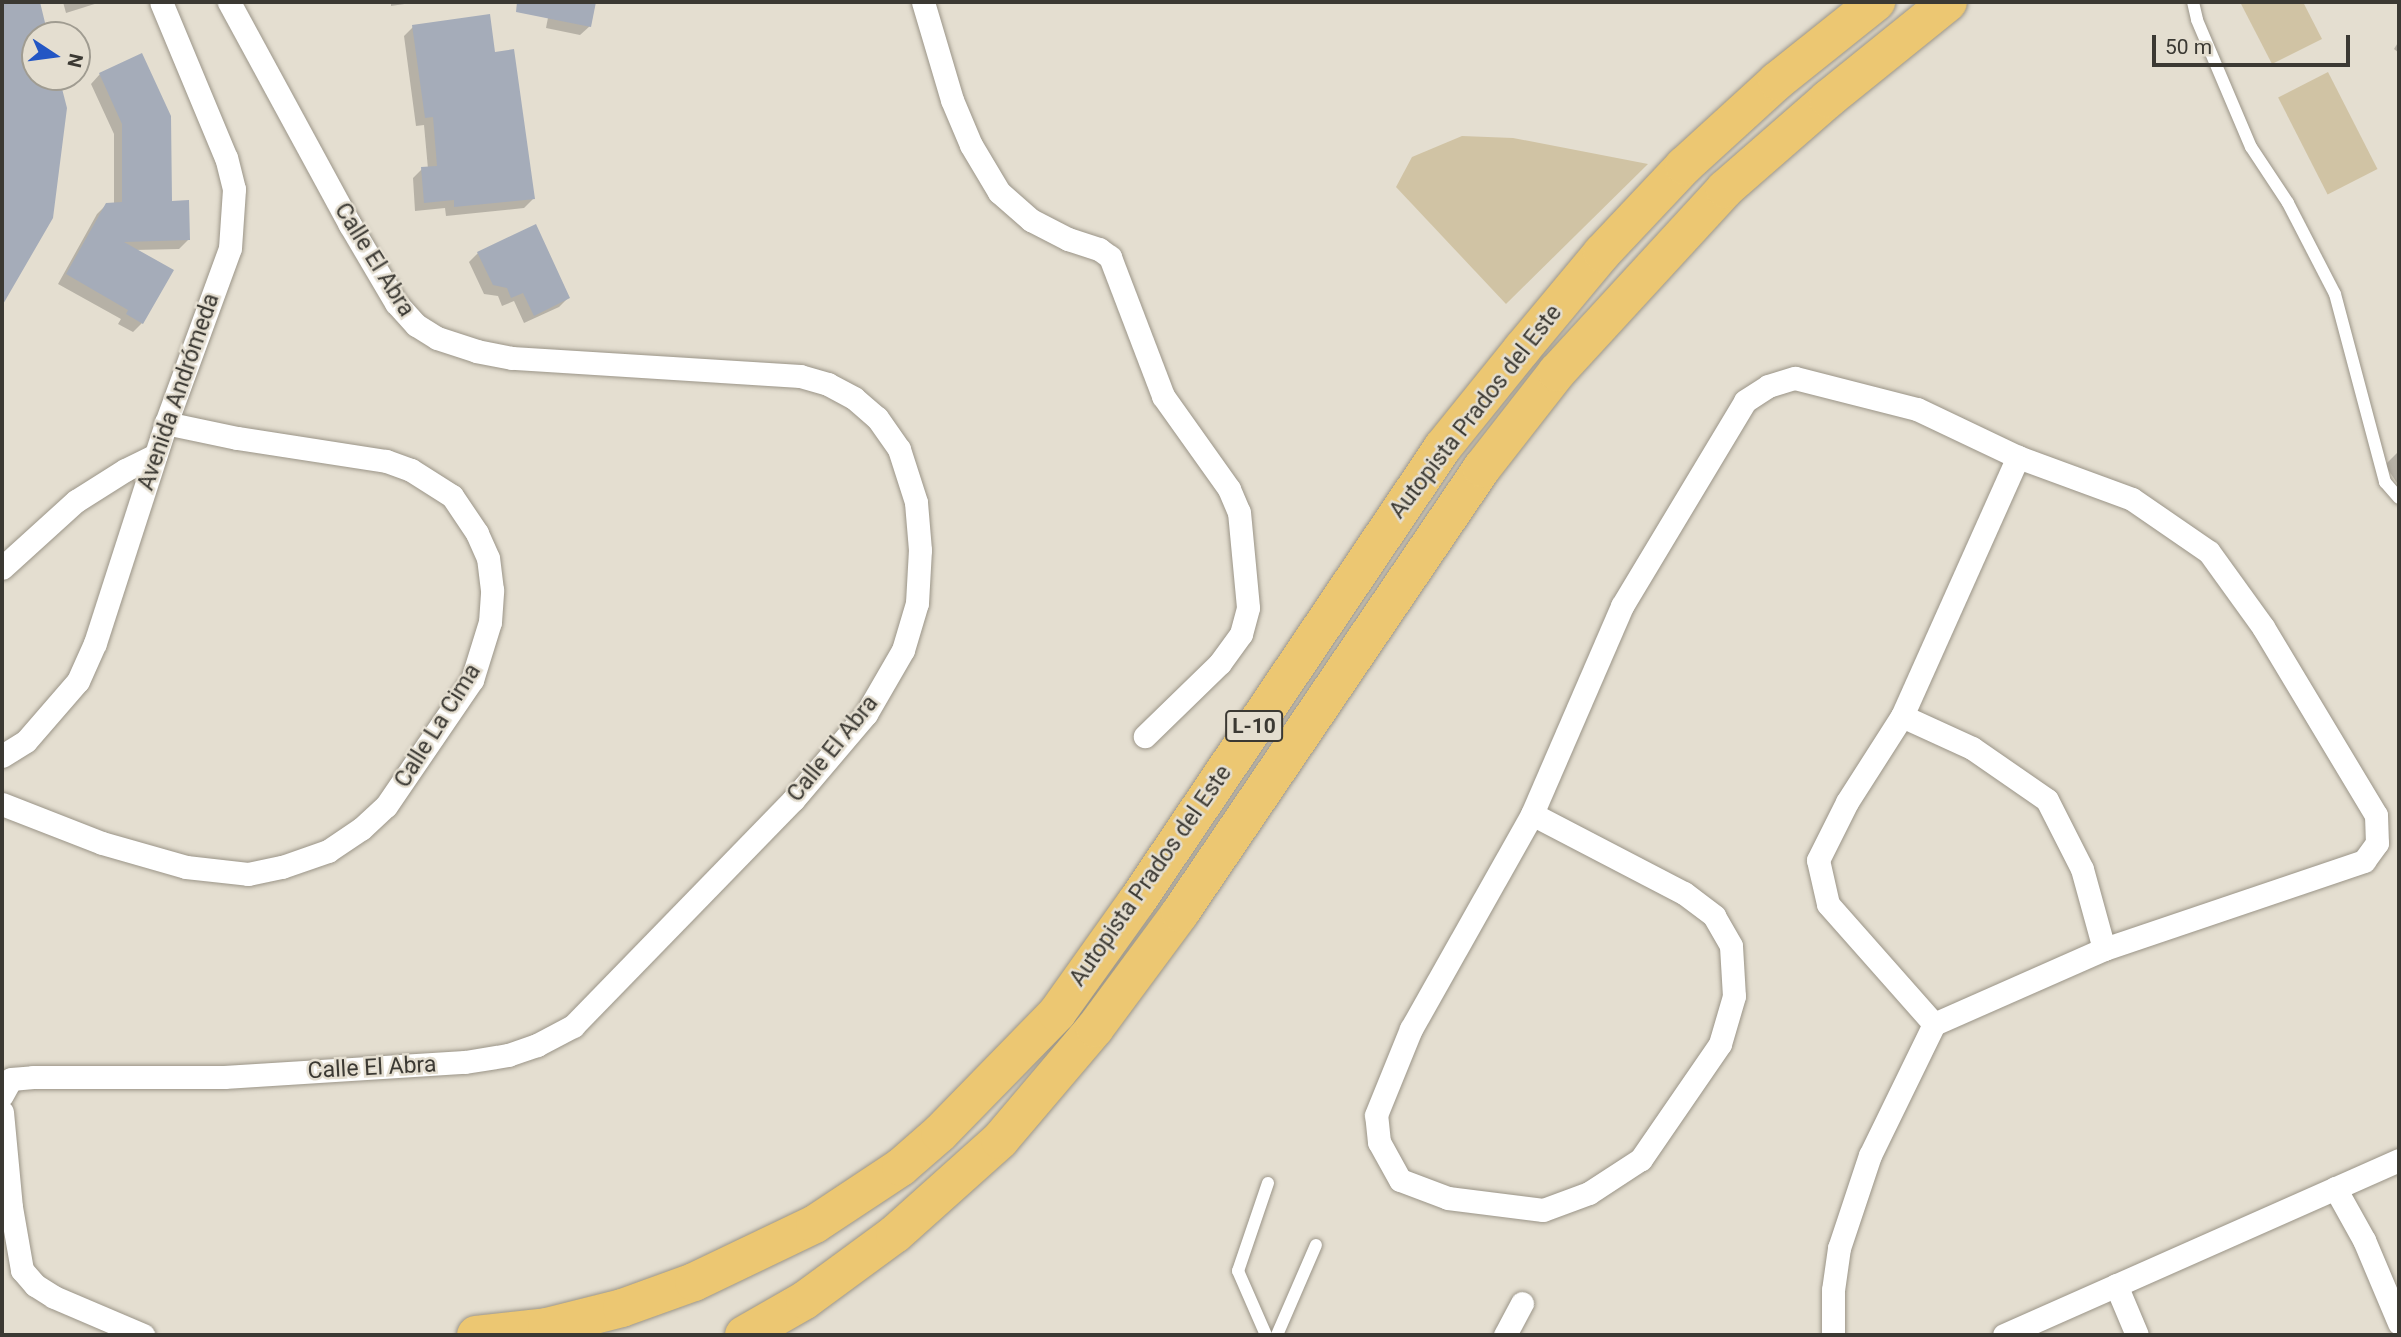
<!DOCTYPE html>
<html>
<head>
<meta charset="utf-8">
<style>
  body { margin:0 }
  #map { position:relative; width:2401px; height:1337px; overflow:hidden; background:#e4ded0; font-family:Roboto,sans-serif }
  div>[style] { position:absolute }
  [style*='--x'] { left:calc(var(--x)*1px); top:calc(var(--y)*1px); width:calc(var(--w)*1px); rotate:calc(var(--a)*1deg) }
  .green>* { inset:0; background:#d0c3a4; transform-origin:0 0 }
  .shadow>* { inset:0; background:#0003 }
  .building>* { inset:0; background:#a5acb9 }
  .roads { filter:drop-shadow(0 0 2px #9b9588) drop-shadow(0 0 2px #9b9588) }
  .lane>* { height:12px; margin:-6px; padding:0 6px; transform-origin:6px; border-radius:6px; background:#fff }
  .street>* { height:23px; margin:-11.5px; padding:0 11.5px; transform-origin:11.5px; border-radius:11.5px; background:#fff }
  .highway>* { height:38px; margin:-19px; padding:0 19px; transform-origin:19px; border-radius:19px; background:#ecc772 }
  span { translate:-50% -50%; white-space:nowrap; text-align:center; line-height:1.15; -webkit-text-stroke:5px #e4ded0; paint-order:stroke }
  .shield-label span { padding:2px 5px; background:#e4ded0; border:2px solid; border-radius:5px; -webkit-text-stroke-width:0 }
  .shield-label { font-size:21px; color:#3b3933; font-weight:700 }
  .street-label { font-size:23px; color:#3b3933 }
  .frame { position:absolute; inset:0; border:4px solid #3b3933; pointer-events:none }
  .north { position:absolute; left:21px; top:21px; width:70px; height:70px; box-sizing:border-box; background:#e4ded0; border:2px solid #a09c91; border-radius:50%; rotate:103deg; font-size:19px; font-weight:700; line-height:28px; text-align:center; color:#3b3933 }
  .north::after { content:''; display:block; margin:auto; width:24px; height:32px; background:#2356c4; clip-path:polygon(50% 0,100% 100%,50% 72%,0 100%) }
  .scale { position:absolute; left:2152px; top:35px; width:198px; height:32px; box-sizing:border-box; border:4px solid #3b3933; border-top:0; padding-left:9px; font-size:21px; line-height:24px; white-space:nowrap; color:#3b3933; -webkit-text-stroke:5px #e4ded0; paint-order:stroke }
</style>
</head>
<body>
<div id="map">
  <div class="green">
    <div style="clip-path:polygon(2240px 2px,2303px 2px,2322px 39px,2272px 64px)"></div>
    <div style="left:2328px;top:72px;width:109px;height:56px;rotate:63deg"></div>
    <div style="clip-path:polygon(1462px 136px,1513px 138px,1648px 164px,1506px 304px,1396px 187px,1412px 157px)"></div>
  </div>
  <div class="shadow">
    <div style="clip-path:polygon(2px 2px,34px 2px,46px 35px,35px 35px,35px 77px,57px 77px,52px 217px,2px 303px)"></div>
    <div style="clip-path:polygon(63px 2px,101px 2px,66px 13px)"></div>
    <div style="clip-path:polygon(391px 2px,418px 2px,391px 6px)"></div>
    <div style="clip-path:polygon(551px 2px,595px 2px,590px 26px,580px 35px,546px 28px)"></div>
    <div style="clip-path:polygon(413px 27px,475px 57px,533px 199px,524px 208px,446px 216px,445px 208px,415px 211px,413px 178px,422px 169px,428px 169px,424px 125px,416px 126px,404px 36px)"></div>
    <div style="clip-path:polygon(2399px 41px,2399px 53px,2394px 49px)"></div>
    <div style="clip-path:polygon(100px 74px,188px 240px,179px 249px,135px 250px,142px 323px,133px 332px,118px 324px,121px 319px,58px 284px,97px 214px,107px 204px,114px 204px,114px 134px,91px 84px)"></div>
    <div style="clip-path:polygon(478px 253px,568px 298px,559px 307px,524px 323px,514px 301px,502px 306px,498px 296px,484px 294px,469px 262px)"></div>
    <div style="clip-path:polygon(2399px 451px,2399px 486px,2385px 465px)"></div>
  </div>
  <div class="building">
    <div style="clip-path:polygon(2px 2px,40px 2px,48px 35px,35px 35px,35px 77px,59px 77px,67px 108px,53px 218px,2px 306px)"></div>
    <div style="clip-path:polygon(517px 2px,596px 2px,591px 27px,516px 12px)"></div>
    <div style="clip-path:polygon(490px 14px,495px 52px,514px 49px,535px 199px,454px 207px,454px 200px,424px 203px,421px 167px,437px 166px,433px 117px,425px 118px,412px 25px)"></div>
    <div style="clip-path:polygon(142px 53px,171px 116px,172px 201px,189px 200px,190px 240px,124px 242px,174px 270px,143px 324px,126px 314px,128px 310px,66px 274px,106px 203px,122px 202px,122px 124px,99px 73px)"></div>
    <div style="clip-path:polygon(536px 224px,570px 298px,534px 316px,523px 293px,511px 298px,507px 288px,493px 285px,477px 252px)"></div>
  </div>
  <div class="roads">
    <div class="lane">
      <div style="--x:2193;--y:2;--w:18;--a:77"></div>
      <div style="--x:2197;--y:20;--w:138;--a:67"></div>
      <div style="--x:2251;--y:147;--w:67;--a:56.5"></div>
      <div style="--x:2288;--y:203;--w:102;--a:62.7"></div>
      <div style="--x:2335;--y:294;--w:195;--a:75.1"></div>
      <div style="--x:2385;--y:482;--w:21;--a:49"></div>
      <div style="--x:1266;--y:1335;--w:70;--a:-113.6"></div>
      <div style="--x:1238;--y:1271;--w:93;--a:-71.2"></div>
      <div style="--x:1277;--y:1335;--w:98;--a:-66.6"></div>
    </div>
    <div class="street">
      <div style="--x:923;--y:2;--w:102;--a:73.5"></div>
      <div style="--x:952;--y:100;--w:49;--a:67.1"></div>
      <div style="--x:971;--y:145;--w:55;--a:59.2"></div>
      <div style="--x:999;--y:192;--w:43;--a:41.2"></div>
      <div style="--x:1031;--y:220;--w:42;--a:27.2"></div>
      <div style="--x:1068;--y:239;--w:33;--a:18"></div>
      <div style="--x:1099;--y:249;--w:14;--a:36"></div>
      <div style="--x:1110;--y:257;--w:149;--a:69.1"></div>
      <div style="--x:1163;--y:396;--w:114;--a:54.6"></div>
      <div style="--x:1229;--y:489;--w:25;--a:67"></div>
      <div style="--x:1239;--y:512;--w:96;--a:84.6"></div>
      <div style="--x:1248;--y:608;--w:27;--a:105"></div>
      <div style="--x:1241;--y:634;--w:36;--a:126"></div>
      <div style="--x:1220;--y:663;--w:105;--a:135.8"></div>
      <div style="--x:2;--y:568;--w:100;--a:-42.2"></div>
      <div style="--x:76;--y:501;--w:58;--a:-32.3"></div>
      <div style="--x:125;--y:470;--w:34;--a:-26"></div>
      <div style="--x:1902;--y:716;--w:77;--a:24.6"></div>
      <div style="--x:1972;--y:748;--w:91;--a:34.7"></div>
      <div style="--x:2047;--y:800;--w:77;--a:63.1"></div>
      <div style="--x:2082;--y:869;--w:83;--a:74.6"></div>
      <div style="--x:2;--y:756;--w:28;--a:-32"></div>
      <div style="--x:26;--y:741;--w:79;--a:-49.1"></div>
      <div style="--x:78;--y:681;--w:42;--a:-65.9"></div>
      <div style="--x:95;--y:643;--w:231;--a:-72.1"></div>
      <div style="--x:166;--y:423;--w:186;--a:-69.9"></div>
      <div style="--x:230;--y:248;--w:59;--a:-86.1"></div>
      <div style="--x:234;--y:189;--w:32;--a:-104"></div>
      <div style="--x:226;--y:158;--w:169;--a:-112.6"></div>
      <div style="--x:2;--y:804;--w:107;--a:21.3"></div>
      <div style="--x:102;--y:843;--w:87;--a:15.9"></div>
      <div style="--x:186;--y:867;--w:62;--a:6.4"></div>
      <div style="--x:248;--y:874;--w:35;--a:-12"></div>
      <div style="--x:282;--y:867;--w:49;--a:-19.2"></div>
      <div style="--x:328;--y:851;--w:40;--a:-34"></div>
      <div style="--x:361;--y:829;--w:34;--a:-43"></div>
      <div style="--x:386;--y:806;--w:153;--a:-55.7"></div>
      <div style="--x:472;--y:680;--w:61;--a:-72.8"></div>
      <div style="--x:490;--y:622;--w:32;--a:-86"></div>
      <div style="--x:492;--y:590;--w:32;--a:-97"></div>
      <div style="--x:488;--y:558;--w:27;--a:-114"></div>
      <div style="--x:477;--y:533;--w:45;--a:-124"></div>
      <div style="--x:452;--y:496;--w:49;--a:-147.6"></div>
      <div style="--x:411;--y:470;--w:27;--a:-160"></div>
      <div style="--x:386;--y:461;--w:151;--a:-171.2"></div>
      <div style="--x:237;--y:438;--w:73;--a:-168.1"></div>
      <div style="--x:1532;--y:814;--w:171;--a:27.5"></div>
      <div style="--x:1684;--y:893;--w:38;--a:37"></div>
      <div style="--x:1714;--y:916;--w:34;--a:60"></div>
      <div style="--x:1731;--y:946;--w:50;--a:86.6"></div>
      <div style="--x:1734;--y:996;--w:50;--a:106.3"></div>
      <div style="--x:1720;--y:1044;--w:140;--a:124.5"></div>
      <div style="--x:1641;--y:1159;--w:62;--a:146.8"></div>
      <div style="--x:1589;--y:1193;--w:49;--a:159.7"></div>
      <div style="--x:1543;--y:1210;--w:96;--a:-172.8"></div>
      <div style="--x:1448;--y:1198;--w:51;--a:-159.4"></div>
      <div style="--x:1400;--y:1180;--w:43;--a:-118.9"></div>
      <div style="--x:1379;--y:1142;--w:27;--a:-96"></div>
      <div style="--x:1376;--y:1115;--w:93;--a:-67.9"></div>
      <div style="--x:1411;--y:1029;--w:247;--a:-60.6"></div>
      <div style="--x:1532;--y:814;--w:227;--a:-66.6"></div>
      <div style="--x:1622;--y:606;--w:239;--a:-59"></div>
      <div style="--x:1745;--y:401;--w:27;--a:-33"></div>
      <div style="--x:1768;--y:386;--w:28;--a:-17"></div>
      <div style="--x:1795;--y:378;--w:126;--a:14.3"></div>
      <div style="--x:1917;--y:409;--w:112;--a:25.4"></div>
      <div style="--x:2018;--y:457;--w:121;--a:20.2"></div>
      <div style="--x:2132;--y:499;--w:93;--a:34.5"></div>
      <div style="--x:2209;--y:552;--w:92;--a:54.2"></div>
      <div style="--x:2263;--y:627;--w:219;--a:59"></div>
      <div style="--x:2376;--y:815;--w:28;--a:88"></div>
      <div style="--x:2377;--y:843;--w:22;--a:126"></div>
      <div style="--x:2364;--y:861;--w:274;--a:161.3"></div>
      <div style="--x:2104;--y:949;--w:186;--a:156.2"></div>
      <div style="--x:1934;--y:1024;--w:146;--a:116"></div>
      <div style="--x:1870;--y:1155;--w:98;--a:108.4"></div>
      <div style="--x:1839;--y:1248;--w:42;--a:98.1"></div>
      <div style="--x:1833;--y:1290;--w:45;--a:90"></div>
      <div style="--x:1934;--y:1024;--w:160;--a:-131.5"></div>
      <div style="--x:1828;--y:904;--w:45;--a:-102.8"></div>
      <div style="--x:1818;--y:860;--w:65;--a:-63.4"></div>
      <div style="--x:1847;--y:802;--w:102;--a:-57.4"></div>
      <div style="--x:1902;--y:716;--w:284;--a:-65.9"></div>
      <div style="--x:2;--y:1095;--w:18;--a:-61"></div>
      <div style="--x:11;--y:1079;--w:22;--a:-5"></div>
      <div style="--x:33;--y:1077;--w:191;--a:0"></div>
      <div style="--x:224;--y:1077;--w:241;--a:-3.6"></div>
      <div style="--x:465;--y:1062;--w:44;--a:-9.2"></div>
      <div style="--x:508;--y:1055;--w:31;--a:-19"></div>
      <div style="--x:537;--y:1045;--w:41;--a:-27.8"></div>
      <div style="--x:573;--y:1026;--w:315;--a:-45.8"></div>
      <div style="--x:793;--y:800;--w:113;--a:-49.7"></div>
      <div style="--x:866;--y:714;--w:74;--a:-60"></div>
      <div style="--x:903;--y:650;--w:49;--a:-73.4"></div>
      <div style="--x:917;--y:603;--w:53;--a:-86.8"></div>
      <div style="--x:920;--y:550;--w:48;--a:-94.8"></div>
      <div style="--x:916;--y:502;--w:56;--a:-107.8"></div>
      <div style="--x:899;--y:449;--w:38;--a:-125"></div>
      <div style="--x:877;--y:418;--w:30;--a:-139"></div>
      <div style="--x:854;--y:398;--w:30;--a:-152"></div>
      <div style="--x:828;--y:384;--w:29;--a:-164"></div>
      <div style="--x:800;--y:376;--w:289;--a:-176.4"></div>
      <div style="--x:512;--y:358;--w:36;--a:-169"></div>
      <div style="--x:477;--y:351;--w:42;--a:-162"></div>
      <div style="--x:437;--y:338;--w:25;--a:-148"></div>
      <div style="--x:416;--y:325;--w:30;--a:-132"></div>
      <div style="--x:396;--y:303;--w:91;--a:-120.5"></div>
      <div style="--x:350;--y:225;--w:254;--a:-118.5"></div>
      <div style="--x:2;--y:1112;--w:95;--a:84.6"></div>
      <div style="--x:11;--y:1207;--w:64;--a:80.1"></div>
      <div style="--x:22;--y:1270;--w:20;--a:49"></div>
      <div style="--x:35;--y:1285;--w:22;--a:32"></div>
      <div style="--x:54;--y:1297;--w:97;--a:23.1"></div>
      <div style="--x:2335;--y:1188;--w:60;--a:60.9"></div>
      <div style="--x:2364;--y:1240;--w:90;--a:67.1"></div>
      <div style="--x:2116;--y:1285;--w:54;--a:67.2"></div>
      <div style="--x:1505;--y:1335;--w:36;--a:-62"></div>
      <div style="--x:2004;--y:1335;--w:432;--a:-23.9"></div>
    </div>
    <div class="highway">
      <div style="--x:476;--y:1335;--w:71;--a:-6.4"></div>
      <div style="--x:547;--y:1327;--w:77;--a:-14.2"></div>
      <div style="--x:622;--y:1308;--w:77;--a:-19.9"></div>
      <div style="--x:694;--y:1282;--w:134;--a:-25.6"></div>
      <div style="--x:815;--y:1224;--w:103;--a:-33.5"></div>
      <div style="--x:901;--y:1167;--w:52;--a:-41.1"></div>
      <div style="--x:940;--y:1133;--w:168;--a:-45.7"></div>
      <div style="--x:1057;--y:1013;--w:138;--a:-54.5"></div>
      <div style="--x:1137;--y:901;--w:547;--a:-56.02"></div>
      <div style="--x:1443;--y:447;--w:126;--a:-51.1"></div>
      <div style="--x:1522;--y:349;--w:125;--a:-50.2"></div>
      <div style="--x:1602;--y:253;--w:120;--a:-46.7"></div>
      <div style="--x:1684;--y:166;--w:126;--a:-42.4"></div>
      <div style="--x:1777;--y:81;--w:127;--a:-38.6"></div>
      <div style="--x:744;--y:1335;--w:70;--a:-29.8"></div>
      <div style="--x:805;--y:1300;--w:112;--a:-36.3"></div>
      <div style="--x:895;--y:1234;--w:141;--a:-41.8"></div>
      <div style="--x:1000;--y:1140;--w:147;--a:-49.7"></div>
      <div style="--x:1095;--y:1028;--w:143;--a:-53.5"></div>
      <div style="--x:1180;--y:913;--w:538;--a:-55.84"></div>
      <div style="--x:1482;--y:468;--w:122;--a:-52"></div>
      <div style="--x:1557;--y:372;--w:248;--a:-47.4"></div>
      <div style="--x:1725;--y:189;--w:137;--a:-41.1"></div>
      <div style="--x:1828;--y:99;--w:154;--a:-38.9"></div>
    </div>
  </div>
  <div class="shield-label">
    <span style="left:1254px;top:726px">L-10</span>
  </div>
  <div class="street-label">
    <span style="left:374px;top:260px;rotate:58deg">Calle El Abra</span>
    <span style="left:179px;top:392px;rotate:-71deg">Avenida Andrómeda</span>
    <span style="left:1476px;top:412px;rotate:-52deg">Autopista Prados del Este</span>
    <span style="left:438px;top:726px;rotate:-58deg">Calle La Cima</span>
    <span style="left:833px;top:749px;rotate:-51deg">Calle El Abra</span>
    <span style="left:1151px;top:876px;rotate:-55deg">Autopista Prados del Este</span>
    <span style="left:372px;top:1068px;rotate:-3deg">Calle El Abra</span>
  </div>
  <div class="frame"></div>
  <div class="north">N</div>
  <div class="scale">50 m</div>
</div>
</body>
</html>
